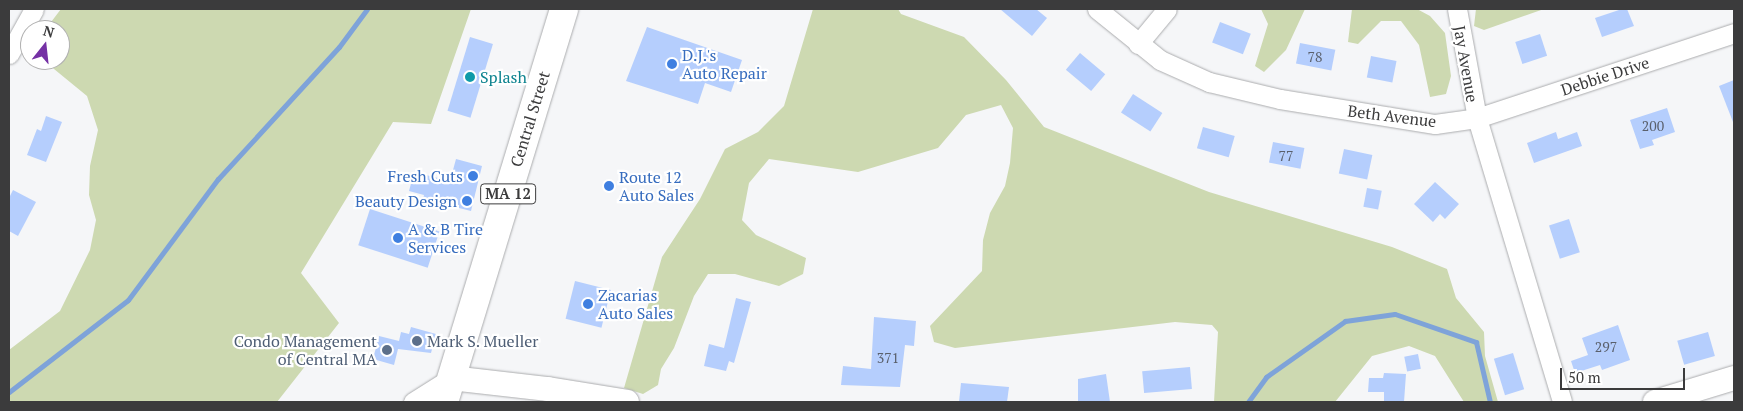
<!DOCTYPE html>
<html>
<head>
<meta charset="utf-8">
<style>
  body { margin:0 }
  #map { position:relative; width:1743px; height:411px; overflow:hidden; background:#f5f6f8; font-family:"PT Serif",serif }
  div>[style] { position:absolute }
  [style*='--x'] { left:calc(var(--x)*1px); top:calc(var(--y)*1px); width:calc(var(--w)*1px); rotate:calc(var(--a)*1deg) }
  .green>* { inset:0; background:#cdd9b1 }
  .stream>* { height:5px; margin:-2.5px; padding:0 2.5px; transform-origin:2.5px; border-radius:2.5px; background:#7ea3d9 }
  .building>* { inset:0; background:#b5cefd; transform-origin:0 0 }
  .roads { filter:drop-shadow(0 0 1px #abacae) drop-shadow(0 0 1px #abacae) }
  .minor>* { height:19px; margin:-9.5px; padding:0 9.5px; transform-origin:9.5px; border-radius:9.5px; background:#fff }
  .tertiary>* { height:24px; margin:-12px; padding:0 12px; transform-origin:12px; border-radius:12px; background:#fff }
  .primary>* { height:28px; margin:-14px; padding:0 14px; transform-origin:14px; border-radius:14px; background:#fff }
  .dots>* { width:14px; height:14px; translate:-50% -50%; box-sizing:border-box; border:2px solid #fff; border-radius:50% }
  span { translate:-50% -50%; white-space:nowrap; text-align:center; line-height:1.15; -webkit-text-stroke:4.5px #fff; paint-order:stroke }
  .number-label { font-size:14px; color:#5a606c }
  .number-label span { -webkit-text-stroke-width:0 }
  .shield-label span { padding:1px 4px; background:#fff; border:1px solid; border-radius:4px; -webkit-text-stroke-width:0 }
  .shield-label { font-size:15px; color:#3b3b3c; font-weight:700 }
  .shop-label { font-size:16px; color:#366cbe }
  .left { translate:0 -50%; text-align:left }
  .right { translate:-100% -50%; text-align:right }
  .street-label { font-size:16px; color:#3b3b3c }
  .culture-label { font-size:16px; color:#0d838f }
  .service-label { font-size:16px; color:#4e5e75 }
  .frame { position:absolute; inset:0; border:10px solid #3b3b3c; pointer-events:none }
  .north { position:absolute; left:20px; top:20px; width:50px; height:50px; box-sizing:border-box; background:#fff; border:1px solid #b1b1b1; border-radius:50%; rotate:16deg; font-size:14px; font-weight:700; line-height:20px; text-align:center; color:#3b3b3c }
  .north::after { content:''; display:block; margin:auto; width:18px; height:22px; background:#7531a5; clip-path:polygon(50% 0,100% 100%,50% 72%,0 100%) }
  .scale { position:absolute; left:1560px; top:368px; width:125px; height:22px; box-sizing:border-box; border:2px solid #3b3b3c; border-top:0; padding-left:6px; font-size:15px; line-height:18px; white-space:nowrap; color:#3b3b3c; -webkit-text-stroke:4px #fff; paint-order:stroke }
</style>
</head>
<body>
<div id="map">
  <div class="green">
    <div style="clip-path:polygon(61px 9px,471px 9px,431px 124px,393px 122px,301px 273px,339px 323px,277px 402px,9px 402px,9px 350px,60px 311px,90px 250px,96px 220px,89px 195px,90px 166px,98px 130px,87px 96px,43px 60px,60px 60px,60px 30px,45px 30px)"></div>
    <div style="clip-path:polygon(813px 9px,898px 9px,901px 14px,964px 37px,1006px 80px,1044px 127px,1209px 192px,1392px 247px,1447px 269px,1456px 298px,1484px 332px,1485px 356px,1498px 402px,1464px 402px,1435px 356px,1409px 346px,1372px 356px,1335px 402px,1214px 402px,1218px 332px,1212px 325px,1175px 322px,955px 348px,934px 342px,930px 326px,982px 271px,983px 240px,990px 213px,1005px 186px,1010px 163px,1013px 128px,1001px 105px,966px 115px,938px 148px,858px 172px,769px 159px,749px 183px,742px 220px,756px 235px,806px 258px,803px 274px,779px 286px,735px 274px,708px 274px,694px 296px,674px 348px,661px 369px,658px 385px,643px 394px,624px 388px,662px 257px,700px 199px,725px 149px,758px 132px,784px 106px)"></div>
    <div style="clip-path:polygon(1261px 9px,1305px 9px,1286px 50px,1264px 72px,1255px 66px,1268px 24px)"></div>
    <div style="clip-path:polygon(1352px 9px,1417px 9px,1430px 16px,1445px 33px,1451px 76px,1446px 94px,1430px 97px,1419px 45px,1401px 21px,1381px 21px,1358px 44px,1348px 42px)"></div>
    <div style="clip-path:polygon(1476px 9px,1544px 9px,1484px 30px,1474px 26px)"></div>
  </div>
  <div class="stream">
    <div style="--x:9;--y:392;--w:150;--a:-37.7"></div>
    <div style="--x:128;--y:300;--w:151;--a:-53.4"></div>
    <div style="--x:218;--y:179;--w:179;--a:-47.5"></div>
    <div style="--x:339;--y:47;--w:47;--a:-53.6"></div>
    <div style="--x:1248;--y:402;--w:31;--a:-54"></div>
    <div style="--x:1266;--y:377;--w:97;--a:-35.3"></div>
    <div style="--x:1345;--y:321;--w:50;--a:-8"></div>
    <div style="--x:1395;--y:314;--w:86;--a:19.1"></div>
    <div style="--x:1476;--y:342;--w:62;--a:76.9"></div>
  </div>
  <div class="building">
    <div style="clip-path:polygon(1000px 9px,1036px 9px,1047px 18px,1032px 36px)"></div>
    <div style="clip-path:polygon(1622px 9px,1627px 9px,1634px 26px,1602px 37px,1595px 18px)"></div>
    <div style="left:1220px;top:22px;width:33px;height:22px;rotate:21deg"></div>
    <div style="clip-path:polygon(647px 27px,742px 60px,731px 92px,705px 83px,698px 104px,626px 81px)"></div>
    <div style="left:1540px;top:34px;width:23px;height:26px;rotate:72deg"></div>
    <div style="left:470px;top:37px;width:24px;height:77px;rotate:17deg"></div>
    <div style="left:1300px;top:43px;width:36px;height:21px;rotate:11deg"></div>
    <div style="left:1080px;top:53px;width:33px;height:22px;rotate:40deg"></div>
    <div style="left:1371px;top:56px;width:26px;height:22px;rotate:11deg"></div>
    <div style="clip-path:polygon(1734px 80px,1734px 122px,1733px 122px,1719px 86px)"></div>
    <div style="left:1133px;top:94px;width:35px;height:22px;rotate:33deg"></div>
    <div style="clip-path:polygon(1667px 108px,1675px 132px,1652px 140px,1654px 145px,1640px 149px,1630px 120px)"></div>
    <div style="clip-path:polygon(46px 116px,62px 122px,46px 162px,27px 155px,37px 129px,41px 131px)"></div>
    <div style="left:1203px;top:127px;width:33px;height:22px;rotate:16deg"></div>
    <div style="clip-path:polygon(1556px 132px,1558px 139px,1577px 132px,1582px 146px,1534px 163px,1527px 143px)"></div>
    <div style="left:1273px;top:142px;width:32px;height:21px;rotate:11deg"></div>
    <div style="left:1344px;top:149px;width:29px;height:25px;rotate:12deg"></div>
    <div style="clip-path:polygon(456px 159px,482px 166px,471px 211px,423px 199px,424px 195px,409px 191px,414px 172px,450px 181px)"></div>
    <div style="clip-path:polygon(1435px 182px,1459px 204px,1445px 219px,1440px 214px,1433px 222px,1414px 204px)"></div>
    <div style="left:1367px;top:188px;width:15px;height:19px;rotate:11deg"></div>
    <div style="clip-path:polygon(13px 190px,36px 202px,18px 236px,9px 231px,9px 198px)"></div>
    <div style="left:370px;top:209px;width:73px;height:38px;rotate:18deg"></div>
    <div style="left:1569px;top:219px;width:35px;height:21px;rotate:72deg"></div>
    <div style="left:575px;top:281px;width:37px;height:39px;rotate:14deg"></div>
    <div style="clip-path:polygon(736px 298px,751px 302px,734px 363px,729px 361px,726px 371px,704px 366px,709px 344px,724px 348px)"></div>
    <div style="clip-path:polygon(874px 317px,916px 321px,914px 346px,905px 345px,900px 387px,841px 385px,843px 366px,871px 369px)"></div>
    <div style="clip-path:polygon(1618px 325px,1630px 360px,1602px 370px,1600px 365px,1575px 373px,1571px 361px,1588px 355px,1582px 338px)"></div>
    <div style="clip-path:polygon(411px 327px,436px 334px,431px 353px,398px 349px,394px 365px,373px 359px,379px 336px,399px 341px,401px 332px,409px 334px)"></div>
    <div style="left:1708px;top:332px;width:25px;height:32px;rotate:74deg"></div>
    <div style="left:1513px;top:353px;width:38px;height:20px;rotate:73deg"></div>
    <div style="left:1418px;top:354px;width:15px;height:14px;rotate:79deg"></div>
    <div style="left:1190px;top:367px;width:22px;height:48px;rotate:85deg"></div>
    <div style="clip-path:polygon(1384px 373px,1406px 374px,1404px 402px,1384px 402px,1384px 392px,1368px 392px,1369px 378px,1383px 378px)"></div>
    <div style="clip-path:polygon(1106px 374px,1110px 402px,1078px 402px,1078px 379px)"></div>
    <div style="clip-path:polygon(961px 383px,1009px 387px,1007px 402px,959px 402px)"></div>
  </div>
  <div class="roads">
    <div class="minor">
      <div style="--x:1097;--y:9;--w:81;--a:39"></div>
      <div style="--x:1160;--y:60;--w:54;--a:24.2"></div>
      <div style="--x:1209;--y:82;--w:73;--a:13.5"></div>
      <div style="--x:1280;--y:99;--w:157;--a:9.2"></div>
      <div style="--x:1435;--y:124;--w:42;--a:-8.1"></div>
      <div style="--x:1477;--y:118;--w:271;--a:-18.3"></div>
      <div style="--x:1457;--y:9;--w:111;--a:79.6"></div>
      <div style="--x:1477;--y:118;--w:296;--a:73.3"></div>
      <div style="--x:1138;--y:44;--w:45;--a:-50.4"></div>
      <div style="--x:9;--y:54;--w:51;--a:-60.9"></div>
      <div style="--x:413;--y:402;--w:45;--a:-32.3"></div>
    </div>
    <div class="tertiary">
      <div style="--x:451;--y:378;--w:98;--a:6.5"></div>
      <div style="--x:548;--y:389;--w:80;--a:9.3"></div>
      <div style="--x:1655;--y:402;--w:83;--a:-16.9"></div>
    </div>
    <div class="primary">
      <div style="--x:444;--y:402;--w:411;--a:-73"></div>
    </div>
  </div>
  <div class="dots">
    <div style="left:672px;top:64px;background:#3f7fe0"></div>
    <div style="left:470px;top:77px;background:#0f9aa8"></div>
    <div style="left:473px;top:176px;background:#3f7fe0"></div>
    <div style="left:609px;top:186px;background:#3f7fe0"></div>
    <div style="left:467px;top:201px;background:#3f7fe0"></div>
    <div style="left:398px;top:238px;background:#3f7fe0"></div>
    <div style="left:588px;top:304px;background:#3f7fe0"></div>
    <div style="left:417px;top:341px;background:#5c6f8a"></div>
    <div style="left:387px;top:350px;background:#5c6f8a"></div>
  </div>
  <div class="number-label">
    <span style="left:1315px;top:57px">78</span>
    <span style="left:1653px;top:126px">200</span>
    <span style="left:1286px;top:156px">77</span>
    <span style="left:1606px;top:347px">297</span>
    <span style="left:888px;top:358px">371</span>
  </div>
  <div class="shield-label">
    <span style="left:508px;top:194px">MA 12</span>
  </div>
  <div class="shop-label">
    <span class="left" style="left:682px;top:64px">D.J.'s<br>Auto Repair</span>
    <span class="right" style="left:463px;top:176px">Fresh Cuts</span>
    <span class="left" style="left:619px;top:186px">Route 12<br>Auto Sales</span>
    <span class="right" style="left:457px;top:201px">Beauty Design</span>
    <span class="left" style="left:408px;top:238px">A &amp; B Tire<br>Services</span>
    <span class="left" style="left:598px;top:304px">Zacarias<br>Auto Sales</span>
  </div>
  <div class="street-label">
    <span style="left:1466px;top:64px;rotate:80deg">Jay Avenue</span>
    <span style="left:1605px;top:76px;rotate:-18deg">Debbie Drive</span>
    <span style="left:1392px;top:116px;rotate:7deg">Beth Avenue</span>
    <span style="left:530px;top:119px;rotate:-73deg">Central Street</span>
  </div>
  <div class="culture-label">
    <span class="left" style="left:480px;top:77px">Splash</span>
  </div>
  <div class="service-label">
    <span class="right" style="left:377px;top:350px">Condo Management<br>of Central MA</span>
    <span class="left" style="left:427px;top:341px">Mark S. Mueller</span>
  </div>
  <div class="frame"></div>
  <div class="north">N</div>
  <div class="scale">50 m</div>
</div>
</body>
</html>
